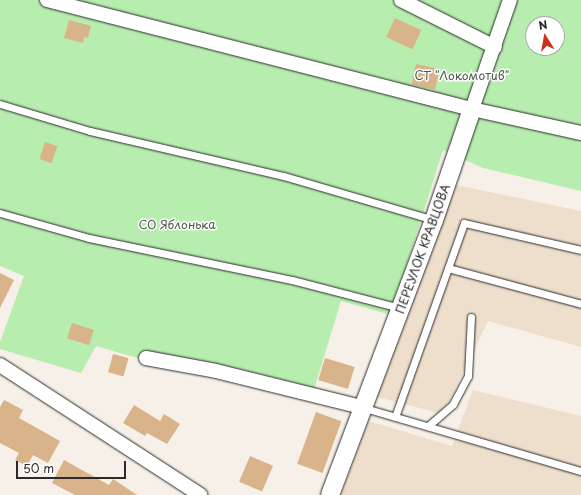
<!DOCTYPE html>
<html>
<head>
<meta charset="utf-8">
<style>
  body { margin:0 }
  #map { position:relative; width:581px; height:495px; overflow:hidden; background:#f7f0e8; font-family:"Playpen Sans",sans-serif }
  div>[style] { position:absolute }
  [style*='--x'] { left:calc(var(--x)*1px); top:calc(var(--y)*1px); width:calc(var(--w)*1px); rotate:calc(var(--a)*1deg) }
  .built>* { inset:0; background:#eedecc }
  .green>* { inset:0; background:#b7edaf }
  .building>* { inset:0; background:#d9b38a; transform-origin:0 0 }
  .roads { filter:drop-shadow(0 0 1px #2b2b2b) drop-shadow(0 0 1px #2b2b2b) }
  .service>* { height:7px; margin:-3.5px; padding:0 3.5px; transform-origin:3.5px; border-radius:3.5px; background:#fff }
  .minor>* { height:14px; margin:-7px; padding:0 7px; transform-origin:7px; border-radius:7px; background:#fff }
  .tertiary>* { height:18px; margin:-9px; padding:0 9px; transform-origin:9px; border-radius:9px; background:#fff }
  span { translate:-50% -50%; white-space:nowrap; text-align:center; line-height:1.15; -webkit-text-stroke:3px #fff; paint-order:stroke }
  .park-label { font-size:12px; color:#4e5c4c }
  .street-label { font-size:12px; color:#2b2b2b }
  .north { position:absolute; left:525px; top:16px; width:40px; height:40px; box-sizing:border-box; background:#fff; border:1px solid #aaa; border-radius:50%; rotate:349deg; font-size:11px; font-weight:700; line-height:16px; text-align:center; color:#2b2b2b }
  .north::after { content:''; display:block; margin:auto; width:14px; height:18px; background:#c8321e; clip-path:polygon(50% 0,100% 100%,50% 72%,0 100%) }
  .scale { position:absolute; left:16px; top:461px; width:110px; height:18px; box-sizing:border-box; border:2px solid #2b2b2b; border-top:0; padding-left:5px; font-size:12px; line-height:14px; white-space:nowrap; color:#2b2b2b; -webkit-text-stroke:3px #fff; paint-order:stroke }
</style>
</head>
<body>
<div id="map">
  <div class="built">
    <div style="clip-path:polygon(451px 184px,581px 211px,581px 347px,488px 321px,443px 414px,373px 396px)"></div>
    <div style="clip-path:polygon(473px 390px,581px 416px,581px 495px,341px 495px,368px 421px,452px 446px)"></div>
  </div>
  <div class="green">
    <div style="clip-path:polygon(evenodd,0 0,581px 0,581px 191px,483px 168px,443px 150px,391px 315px,341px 301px,312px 396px,144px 360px,96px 346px,81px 373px,0 349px,0 342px,24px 276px,0 266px,0 0,533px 24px,557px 24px,557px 48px,533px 48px,533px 24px)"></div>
  </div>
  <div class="building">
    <div style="left:395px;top:18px;width:29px;height:21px;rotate:25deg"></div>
    <div style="clip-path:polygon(69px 20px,91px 26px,88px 38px,84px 37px,83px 43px,64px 38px)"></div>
    <div style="left:416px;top:64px;width:24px;height:21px;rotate:12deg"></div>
    <div style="left:45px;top:142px;width:13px;height:18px;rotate:18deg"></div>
    <div style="clip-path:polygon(0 273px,14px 280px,0 308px)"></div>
    <div style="left:72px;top:323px;width:23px;height:16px;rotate:18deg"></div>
    <div style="left:113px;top:354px;width:16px;height:19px;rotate:15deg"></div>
    <div style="left:325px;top:358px;width:31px;height:23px;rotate:17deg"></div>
    <div style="clip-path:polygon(4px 400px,23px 410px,19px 418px,60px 441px,48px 463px,33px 455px,27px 466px,15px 460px,19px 453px,0 443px,0 407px)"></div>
    <div style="clip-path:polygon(134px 405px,160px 421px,164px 414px,180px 424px,167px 444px,147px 433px,145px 436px,123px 423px)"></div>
    <div style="left:316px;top:412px;width:27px;height:55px;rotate:20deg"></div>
    <div style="left:250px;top:456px;width:25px;height:28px;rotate:23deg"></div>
    <div style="clip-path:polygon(64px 460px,109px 485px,113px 479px,137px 495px,75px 495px,52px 483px)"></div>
  </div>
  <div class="roads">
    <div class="service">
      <div style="--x:0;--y:104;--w:94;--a:16.7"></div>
      <div style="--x:90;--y:131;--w:199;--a:13.1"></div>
      <div style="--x:284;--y:176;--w:156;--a:16.3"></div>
      <div style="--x:0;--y:213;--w:92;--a:15.7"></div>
      <div style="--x:89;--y:238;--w:207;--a:11.7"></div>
      <div style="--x:292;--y:280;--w:112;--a:14.5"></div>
      <div style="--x:448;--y:268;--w:138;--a:15.1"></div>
      <div style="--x:365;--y:408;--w:225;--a:16.3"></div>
      <div style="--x:395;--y:417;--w:206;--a:-70.4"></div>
      <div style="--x:464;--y:223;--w:120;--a:13"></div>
      <div style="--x:428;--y:426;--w:33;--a:-41"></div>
      <div style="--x:453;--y:404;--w:32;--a:-62"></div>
      <div style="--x:468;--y:376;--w:59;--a:-87.1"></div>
    </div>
    <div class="minor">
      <div style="--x:47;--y:0;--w:439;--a:14.4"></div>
      <div style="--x:472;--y:109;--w:112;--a:12.4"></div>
      <div style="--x:401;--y:0;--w:105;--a:26.6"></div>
      <div style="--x:472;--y:109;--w:115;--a:-70.8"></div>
      <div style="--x:146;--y:358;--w:71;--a:10.5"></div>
      <div style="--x:216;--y:371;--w:154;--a:13.9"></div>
      <div style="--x:0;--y:365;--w:239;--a:33"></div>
    </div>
    <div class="tertiary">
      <div style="--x:330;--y:495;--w:294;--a:-69.3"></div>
      <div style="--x:434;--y:220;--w:117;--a:-71.1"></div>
    </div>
  </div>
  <div class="park-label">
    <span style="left:462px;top:76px">СТ "Локомотив"</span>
    <span style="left:177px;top:225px">СО Яблонька</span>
  </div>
  <div class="street-label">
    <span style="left:423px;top:249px;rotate:-70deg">ПЕРЕУЛОК КРАВЦОВА</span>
  </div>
  <div class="north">N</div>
  <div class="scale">50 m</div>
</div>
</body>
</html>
